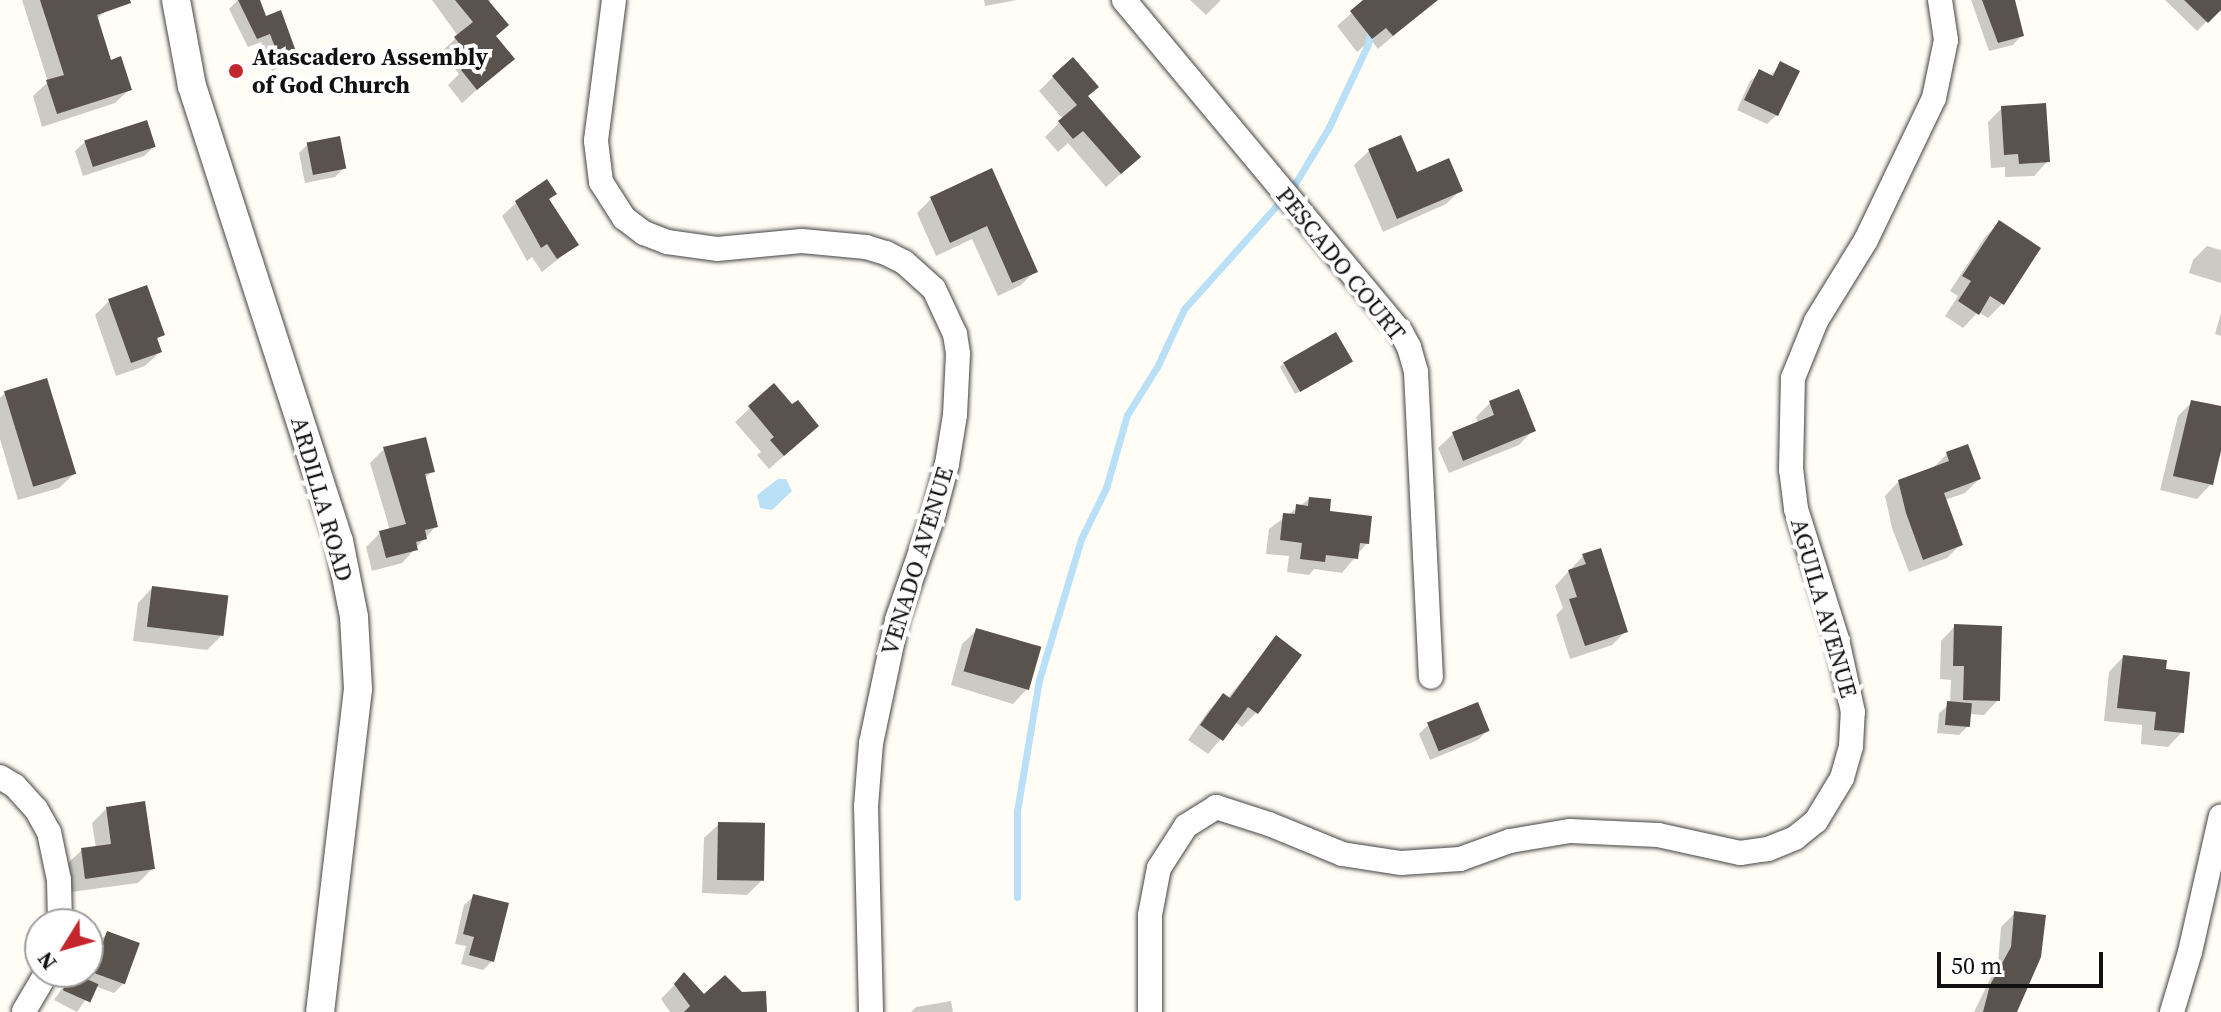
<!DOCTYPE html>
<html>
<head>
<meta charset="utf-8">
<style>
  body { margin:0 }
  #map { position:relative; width:2221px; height:1012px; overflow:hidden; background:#fffdf5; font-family:"Source Serif 4",serif }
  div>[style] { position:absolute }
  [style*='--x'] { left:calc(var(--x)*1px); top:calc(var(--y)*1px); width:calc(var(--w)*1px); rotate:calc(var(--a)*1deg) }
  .water>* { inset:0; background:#b9e0f7 }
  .shadow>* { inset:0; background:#0003 }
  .stream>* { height:7px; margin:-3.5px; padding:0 3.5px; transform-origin:3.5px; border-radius:3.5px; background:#b9e0f7 }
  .building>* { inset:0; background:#5a524d; transform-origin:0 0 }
  .roads { filter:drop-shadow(0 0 2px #444) drop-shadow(0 0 2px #444) }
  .minor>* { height:24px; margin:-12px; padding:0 12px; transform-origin:12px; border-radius:12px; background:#fff }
  .tertiary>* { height:28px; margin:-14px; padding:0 14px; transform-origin:14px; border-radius:14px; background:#fff }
  .dots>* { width:22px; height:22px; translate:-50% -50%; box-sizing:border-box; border:4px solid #fff; border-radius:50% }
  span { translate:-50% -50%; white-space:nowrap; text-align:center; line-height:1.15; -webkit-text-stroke:8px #fff; paint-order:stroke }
  .poi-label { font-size:24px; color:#111; font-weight:700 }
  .left { translate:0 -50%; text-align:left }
  .street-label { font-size:24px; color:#111 }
  .north { position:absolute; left:24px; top:908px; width:80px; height:80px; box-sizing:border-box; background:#fff; border:2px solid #a0a0a0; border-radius:50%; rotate:233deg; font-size:22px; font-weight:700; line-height:32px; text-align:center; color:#111 }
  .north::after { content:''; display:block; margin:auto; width:28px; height:36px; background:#c4262e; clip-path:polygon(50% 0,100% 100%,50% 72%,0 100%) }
  .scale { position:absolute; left:1937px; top:952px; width:166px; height:36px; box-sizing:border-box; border:4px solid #111; border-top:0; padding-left:10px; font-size:24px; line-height:28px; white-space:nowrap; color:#111; -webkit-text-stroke:6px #fff; paint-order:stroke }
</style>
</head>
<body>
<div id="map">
  <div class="water">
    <div style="clip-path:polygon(778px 479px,786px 479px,792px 491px,772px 510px,760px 508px,757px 495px)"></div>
  </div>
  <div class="shadow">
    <div style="clip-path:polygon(22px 0,103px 0,106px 10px,96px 20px,110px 62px,130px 89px,115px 103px,42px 127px,33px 96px,48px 82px)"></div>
    <div style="clip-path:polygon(238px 0,258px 0,265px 18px,296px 56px,286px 65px,272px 71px,261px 42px,248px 47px,229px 9px)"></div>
    <div style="clip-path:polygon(432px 0,491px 0,488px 3px,494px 37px,512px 59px,462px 103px,448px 85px,459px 74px,441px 52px,458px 36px)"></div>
    <div style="clip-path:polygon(984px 0,1017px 0,985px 6px)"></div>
    <div style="clip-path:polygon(1190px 0,1221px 0,1206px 15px)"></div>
    <div style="clip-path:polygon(1366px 0,1418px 0,1425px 8px,1378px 49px,1371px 40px,1357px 52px,1337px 26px)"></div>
    <div style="clip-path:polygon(1971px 0,2013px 0,2022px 35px,2013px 45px,1989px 51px)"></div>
    <div style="clip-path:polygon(2165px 0,2221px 0,2221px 7px,2197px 31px)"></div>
    <div style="clip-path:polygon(1781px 64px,1777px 115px,1767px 124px,1737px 110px,1750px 81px,1760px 72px,1770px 76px)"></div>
    <div style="clip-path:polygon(1053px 77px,1086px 97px,1124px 171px,1106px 187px,1068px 143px,1058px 152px,1045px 137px,1063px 119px,1039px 91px)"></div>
    <div style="clip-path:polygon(2002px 108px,2048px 161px,2034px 176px,2005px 177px,2005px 167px,1991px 168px,1988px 122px)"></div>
    <div style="clip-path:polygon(1400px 138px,1416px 175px,1461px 190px,1446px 204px,1383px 232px,1354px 165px,1369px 151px)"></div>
    <div style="clip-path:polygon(85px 142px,154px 147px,144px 156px,83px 176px,75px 151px)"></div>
    <div style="clip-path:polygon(308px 144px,344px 168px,335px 177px,305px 183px,299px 153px)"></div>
    <div style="clip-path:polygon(991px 170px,1035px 271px,1021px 285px,998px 296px,972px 239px,936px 256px,917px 213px,931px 199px)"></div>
    <div style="clip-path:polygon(554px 194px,548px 201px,576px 245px,542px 272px,532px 257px,527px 261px,502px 216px,517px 202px)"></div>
    <div style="clip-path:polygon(1999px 223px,2002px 304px,1988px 318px,1978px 312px,1963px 328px,1945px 316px,1958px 296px,1950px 291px,1985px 237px)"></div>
    <div style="clip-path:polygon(2207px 246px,2221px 250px,2221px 283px,2189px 273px,2193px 260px)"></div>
    <div style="clip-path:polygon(109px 301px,162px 334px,156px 341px,160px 352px,145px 366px,116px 376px,95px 315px)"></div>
    <div style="clip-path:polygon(2221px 313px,2221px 336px,2215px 334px)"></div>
    <div style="clip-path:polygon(1350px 362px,1295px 394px,1280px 367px,1284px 363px)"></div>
    <div style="clip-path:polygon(774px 386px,802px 440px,769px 469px,757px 455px,761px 452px,735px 422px)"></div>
    <div style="clip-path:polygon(5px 393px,74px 474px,59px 488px,18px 500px,0 439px,0 398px)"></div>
    <div style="clip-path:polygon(2192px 402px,2221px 409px,2221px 442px,2211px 484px,2197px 499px,2160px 490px,2178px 416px)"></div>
    <div style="clip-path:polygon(1490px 403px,1533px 430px,1519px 445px,1449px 473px,1438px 448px,1453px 434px,1478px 423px,1476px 417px)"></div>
    <div style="clip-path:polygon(384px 449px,433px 471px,424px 479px,436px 526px,402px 563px,372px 571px,366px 547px,380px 533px,390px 530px,370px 463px)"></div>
    <div style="clip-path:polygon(1947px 454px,1979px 479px,1965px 493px,1945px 500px,1961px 544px,1947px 558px,1909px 572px,1892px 528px,1885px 496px,1899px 481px,1932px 469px)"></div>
    <div style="clip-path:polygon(1309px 499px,1367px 543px,1342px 573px,1314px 569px,1309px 575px,1287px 572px,1289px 556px,1266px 554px,1269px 529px)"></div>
    <div style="clip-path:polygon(1583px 556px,1626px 631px,1612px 645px,1570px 659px,1556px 615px,1563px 608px,1555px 586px)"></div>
    <div style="clip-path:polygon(152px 588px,221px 636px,207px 650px,133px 641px,138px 603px)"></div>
    <div style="clip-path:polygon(1955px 626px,1998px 700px,1984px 715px,1969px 714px,1968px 726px,1959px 735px,1937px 733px,1939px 713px,1950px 704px,1951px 680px,1940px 679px,1941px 641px)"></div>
    <div style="clip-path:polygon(977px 630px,1027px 689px,1013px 704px,951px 685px,962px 644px)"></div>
    <div style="clip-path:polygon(1276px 638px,1299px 655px,1256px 713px,1242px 727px,1235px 722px,1208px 754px,1188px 740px,1209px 710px,1223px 696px,1227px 699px)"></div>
    <div style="clip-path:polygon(2123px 657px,2163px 671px,2182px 732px,2168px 747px,2141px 744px,2142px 725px,2104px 721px,2109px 672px)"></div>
    <div style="clip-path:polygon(1428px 725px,1487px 731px,1478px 740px,1430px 760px,1419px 734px)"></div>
    <div style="clip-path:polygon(106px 809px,152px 869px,138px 883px,71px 892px,67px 864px,82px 850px,96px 848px,92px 823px)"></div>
    <div style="clip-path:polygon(719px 824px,761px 881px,747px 895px,702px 893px,704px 838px)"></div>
    <div style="clip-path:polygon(474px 896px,492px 961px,483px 970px,461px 964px,466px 946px,455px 944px,464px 905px)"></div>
    <div style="clip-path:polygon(2015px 913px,2015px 1012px,1974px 1012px,1998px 963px,2001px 927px)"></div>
    <div style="clip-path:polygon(108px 933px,123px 984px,114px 993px,95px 986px,77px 1012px,54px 1000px,72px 974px,84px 980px,98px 942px)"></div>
    <div style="clip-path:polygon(684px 975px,704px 996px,765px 1012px,670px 1012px,661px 999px)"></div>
    <div style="clip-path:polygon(951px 1001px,953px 1012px,911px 1012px,916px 1007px)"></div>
  </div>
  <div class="stream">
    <div style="--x:1017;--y:897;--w:86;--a:-90"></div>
    <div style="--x:1017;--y:811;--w:133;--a:-80.5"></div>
    <div style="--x:1039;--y:680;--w:147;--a:-73.4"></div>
    <div style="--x:1081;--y:539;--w:57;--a:-63.9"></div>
    <div style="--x:1106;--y:488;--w:76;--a:-74"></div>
    <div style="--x:1127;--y:415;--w:57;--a:-58"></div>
    <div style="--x:1157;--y:367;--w:64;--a:-65"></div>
    <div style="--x:1184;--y:309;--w:164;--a:-48.2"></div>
    <div style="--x:1293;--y:187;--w:68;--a:-58.9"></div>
    <div style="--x:1328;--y:129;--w:94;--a:-64.8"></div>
    <div style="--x:1368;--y:44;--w:16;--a:-79"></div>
  </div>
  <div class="building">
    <div style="clip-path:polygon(40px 0,130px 0,131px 3px,97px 15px,111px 60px,121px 56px,132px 90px,57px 114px,46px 80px,64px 75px)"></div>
    <div style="clip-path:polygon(238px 0,260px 0,266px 16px,281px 10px,298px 57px,281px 63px,270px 34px,257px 39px)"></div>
    <div style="clip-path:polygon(455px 0,488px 0,509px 25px,496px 36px,515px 59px,477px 90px,461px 70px,473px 60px,454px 37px,473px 22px)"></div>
    <div style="clip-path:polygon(1363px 0,1438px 0,1393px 36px,1386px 28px,1372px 39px,1350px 11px)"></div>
    <div style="clip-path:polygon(1982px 0,2015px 0,2024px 36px,1998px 43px)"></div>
    <div style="clip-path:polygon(2184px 0,2221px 0,2221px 10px,2208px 23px)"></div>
    <div style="clip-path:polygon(1073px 57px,1099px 87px,1088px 96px,1141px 157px,1121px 174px,1083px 131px,1073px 139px,1058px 121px,1077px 105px,1052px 76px)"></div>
    <div style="clip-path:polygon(1780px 61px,1800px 71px,1778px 116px,1744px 100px,1759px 69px,1773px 76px)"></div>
    <div style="clip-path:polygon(2046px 103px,2050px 162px,2019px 164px,2018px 154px,2004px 155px,2001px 106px)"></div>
    <div style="left:147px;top:120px;width:28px;height:66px;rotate:72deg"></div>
    <div style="clip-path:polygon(1401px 135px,1417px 172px,1449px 158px,1463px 191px,1397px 219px,1368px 149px)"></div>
    <div style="left:340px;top:136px;width:33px;height:34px;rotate:79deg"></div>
    <div style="clip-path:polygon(992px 168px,1038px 272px,1012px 283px,987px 226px,950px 243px,930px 197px)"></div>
    <div style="clip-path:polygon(547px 179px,557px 194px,549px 199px,579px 245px,557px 259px,547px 244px,541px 248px,515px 201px)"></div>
    <div style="clip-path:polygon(1999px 220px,2041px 248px,2004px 305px,1990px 296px,1979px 315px,1958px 301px,1971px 281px,1962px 276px)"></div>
    <div style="clip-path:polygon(147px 285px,165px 335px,157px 338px,162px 352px,131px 363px,108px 299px)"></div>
    <div style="left:1336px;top:332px;width:34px;height:61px;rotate:60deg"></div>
    <div style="left:47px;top:378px;width:100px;height:45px;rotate:73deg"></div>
    <div style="clip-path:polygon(774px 383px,792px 404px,798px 400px,819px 426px,784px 456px,770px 440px,774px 437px,748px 406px)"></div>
    <div style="clip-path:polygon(1519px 389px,1536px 431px,1463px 461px,1452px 432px,1494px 415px,1489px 401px)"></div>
    <div style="clip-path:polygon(2191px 400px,2221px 406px,2221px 451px,2213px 485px,2173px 476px)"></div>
    <div style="clip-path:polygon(426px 437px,435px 472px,425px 474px,438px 527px,425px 530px,427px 539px,416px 542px,418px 550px,386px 558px,379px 531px,406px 524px,383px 447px)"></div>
    <div style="clip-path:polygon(1968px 444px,1981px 479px,1944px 493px,1963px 545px,1923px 560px,1906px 513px,1898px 480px,1949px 461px,1946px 452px)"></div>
    <div style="clip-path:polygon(1309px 497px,1331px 499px,1330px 511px,1372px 516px,1369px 544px,1360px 543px,1358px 559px,1326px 555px,1325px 562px,1300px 559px,1302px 543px,1280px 540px,1283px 513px,1295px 514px,1296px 504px,1308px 506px)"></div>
    <div style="clip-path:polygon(1601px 548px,1628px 632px,1585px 646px,1569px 599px,1577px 597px,1568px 570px,1586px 564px,1582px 554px)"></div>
    <div style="left:152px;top:586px;width:77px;height:41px;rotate:7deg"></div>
    <div style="clip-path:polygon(1954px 624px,2002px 626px,2000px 701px,1963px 700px,1964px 666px,1953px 666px)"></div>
    <div style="left:976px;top:628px;width:68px;height:45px;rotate:16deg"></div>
    <div style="clip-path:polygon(1276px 635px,1302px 655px,1258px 714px,1248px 707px,1223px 741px,1200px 725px,1223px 693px,1230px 698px)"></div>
    <div style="clip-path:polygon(2123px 655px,2167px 660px,2166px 669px,2190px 672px,2184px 733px,2154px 730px,2156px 712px,2117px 708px)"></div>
    <div style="left:1947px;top:701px;width:25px;height:24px;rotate:5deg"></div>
    <div style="left:1478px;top:702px;width:31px;height:55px;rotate:68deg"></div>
    <div style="clip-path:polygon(145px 801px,155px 869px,85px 879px,81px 848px,111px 844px,106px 807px)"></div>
    <div style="left:718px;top:822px;width:47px;height:58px;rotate:1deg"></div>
    <div style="clip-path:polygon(473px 894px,509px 903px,494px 962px,469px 955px,474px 937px,463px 934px)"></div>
    <div style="clip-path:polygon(2014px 911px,2046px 915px,2041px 957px,2017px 1012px,1983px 1012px,1990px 985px,2011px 947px)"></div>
    <div style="left:107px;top:931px;width:35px;height:44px;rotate:20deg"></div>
    <div style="left:71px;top:972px;width:30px;height:20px;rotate:24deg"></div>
    <div style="clip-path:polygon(684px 972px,704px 994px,725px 975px,742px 992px,766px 991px,767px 1012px,684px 1012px,690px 1006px,674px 984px)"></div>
  </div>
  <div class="roads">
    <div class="minor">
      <div style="--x:614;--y:0;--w:142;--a:97.3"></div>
      <div style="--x:596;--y:141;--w:41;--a:83"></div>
      <div style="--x:601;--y:182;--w:43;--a:57.4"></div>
      <div style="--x:624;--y:218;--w:25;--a:37"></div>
      <div style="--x:644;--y:233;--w:25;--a:21"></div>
      <div style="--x:667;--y:242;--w:50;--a:8"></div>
      <div style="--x:717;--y:249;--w:85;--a:-5.4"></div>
      <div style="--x:802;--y:241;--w:64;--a:5.4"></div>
      <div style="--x:866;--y:247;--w:21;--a:17"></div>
      <div style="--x:886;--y:253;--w:20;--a:27"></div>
      <div style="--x:904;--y:262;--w:40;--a:42"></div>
      <div style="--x:934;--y:289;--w:50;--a:65"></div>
      <div style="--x:955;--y:334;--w:20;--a:81"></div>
      <div style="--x:958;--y:354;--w:61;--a:92.8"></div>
      <div style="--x:955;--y:415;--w:50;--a:99.3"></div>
      <div style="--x:947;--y:464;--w:51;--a:104.9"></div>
      <div style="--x:934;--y:513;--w:113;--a:109.1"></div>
      <div style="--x:897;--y:620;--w:126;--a:101.9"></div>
      <div style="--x:871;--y:743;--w:63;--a:94.5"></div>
      <div style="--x:866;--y:806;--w:206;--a:88.6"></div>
      <div style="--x:1124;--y:0;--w:432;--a:50.2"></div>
      <div style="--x:1401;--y:332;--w:17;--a:62"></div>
      <div style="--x:1409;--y:347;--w:26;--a:74"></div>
      <div style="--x:1416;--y:372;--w:305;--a:87.2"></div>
      <div style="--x:0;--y:777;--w:17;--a:31"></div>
      <div style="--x:15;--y:786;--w:31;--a:48"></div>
      <div style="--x:36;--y:809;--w:26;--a:61"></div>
      <div style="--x:49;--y:832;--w:49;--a:78.2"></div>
      <div style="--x:59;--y:880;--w:44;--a:88.7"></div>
      <div style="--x:24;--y:1011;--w:45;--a:-59.5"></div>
      <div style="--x:1150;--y:1012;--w:97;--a:-90"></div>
      <div style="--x:1150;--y:915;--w:48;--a:-79.2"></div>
      <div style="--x:1159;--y:868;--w:50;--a:-57.3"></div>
      <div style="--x:1186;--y:826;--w:36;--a:-32"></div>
      <div style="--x:1216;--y:807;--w:56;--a:17.8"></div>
      <div style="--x:1269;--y:824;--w:79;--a:22.3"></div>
      <div style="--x:1342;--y:854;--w:60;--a:8.7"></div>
      <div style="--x:1401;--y:863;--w:59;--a:-3.9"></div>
      <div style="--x:1460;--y:859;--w:53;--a:-19.8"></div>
      <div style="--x:1510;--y:841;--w:61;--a:-9.5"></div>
      <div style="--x:1570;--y:831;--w:88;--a:2.6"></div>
      <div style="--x:1658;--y:835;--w:84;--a:12.4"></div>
      <div style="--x:1740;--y:853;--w:28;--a:-8"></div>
      <div style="--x:1768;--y:849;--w:29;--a:-22"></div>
      <div style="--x:1795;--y:838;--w:27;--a:-39"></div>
      <div style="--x:1816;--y:821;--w:50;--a:-58.8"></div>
      <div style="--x:1842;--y:778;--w:33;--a:-74"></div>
      <div style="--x:1851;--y:746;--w:34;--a:-87"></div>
      <div style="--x:1853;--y:712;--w:75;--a:-102.4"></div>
      <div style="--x:1837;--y:639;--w:136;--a:-107.5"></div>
      <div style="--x:1796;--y:509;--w:39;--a:-97"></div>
      <div style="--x:1791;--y:470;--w:92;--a:-88.8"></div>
      <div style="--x:1793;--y:378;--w:61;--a:-68"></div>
      <div style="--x:1816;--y:321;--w:95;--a:-58.3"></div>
      <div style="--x:1866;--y:240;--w:157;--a:-64.4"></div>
      <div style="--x:1934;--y:98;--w:59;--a:-78.3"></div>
      <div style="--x:1946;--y:40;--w:40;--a:-98.5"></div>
      <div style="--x:2172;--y:1012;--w:63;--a:-73.3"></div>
      <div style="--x:2190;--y:952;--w:139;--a:-77.2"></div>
    </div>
    <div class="tertiary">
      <div style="--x:176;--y:0;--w:87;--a:79.5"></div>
      <div style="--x:192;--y:86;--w:478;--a:72.1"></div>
      <div style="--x:339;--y:541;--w:77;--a:78.8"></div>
      <div style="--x:354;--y:617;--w:72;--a:86.8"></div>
      <div style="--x:358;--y:689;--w:325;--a:96.7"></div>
    </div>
  </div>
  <div class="dots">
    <div style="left:236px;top:71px;background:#c4262e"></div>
  </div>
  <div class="poi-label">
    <span class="left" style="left:252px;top:71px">Atascadero Assembly<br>of God Church</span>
  </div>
  <div class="street-label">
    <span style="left:1341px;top:264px;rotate:51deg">PESCADO COURT</span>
    <span style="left:322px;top:499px;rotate:74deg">ARDILLA ROAD</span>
    <span style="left:917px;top:561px;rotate:-73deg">VENADO AVENUE</span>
    <span style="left:1824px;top:608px;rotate:74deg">AGUILA AVENUE</span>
  </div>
  <div class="north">N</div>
  <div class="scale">50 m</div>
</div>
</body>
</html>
